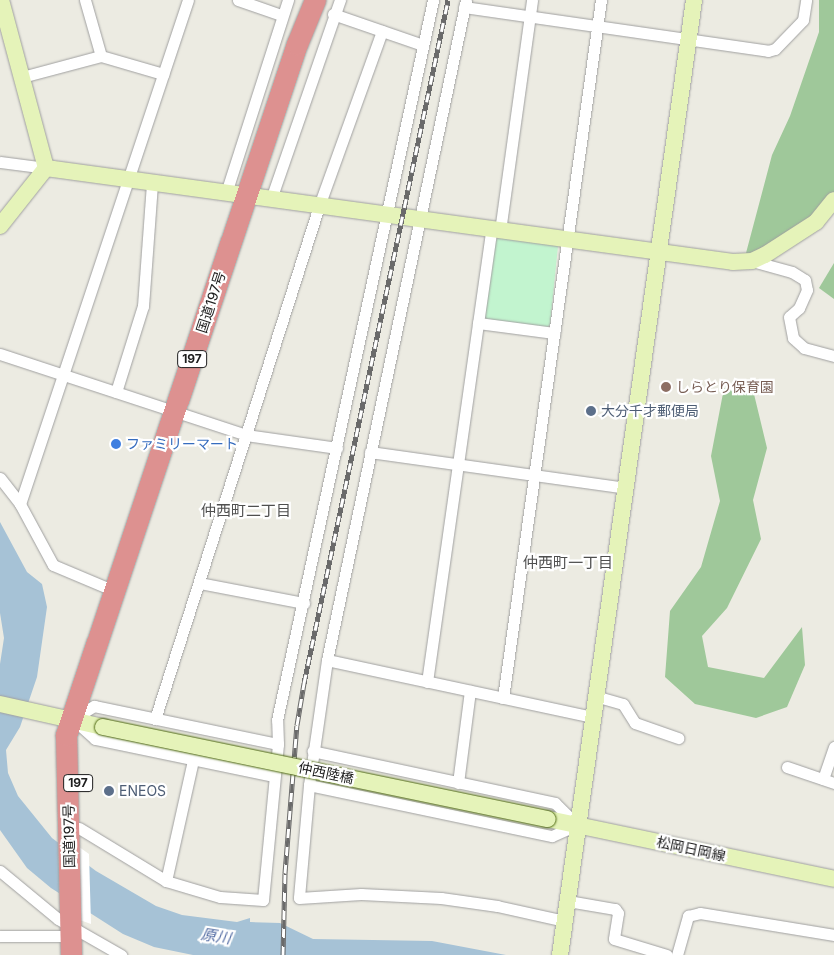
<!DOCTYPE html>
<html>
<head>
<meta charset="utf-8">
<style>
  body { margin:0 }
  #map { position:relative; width:834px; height:955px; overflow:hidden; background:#ecebe2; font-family:Inter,"Noto Sans JP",sans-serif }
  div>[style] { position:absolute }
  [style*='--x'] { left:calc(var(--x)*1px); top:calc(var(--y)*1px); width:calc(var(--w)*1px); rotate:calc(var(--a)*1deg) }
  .forest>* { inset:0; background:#9fc89a }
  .park>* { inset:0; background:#c2f4cf }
  .water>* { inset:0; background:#a6c2d6 }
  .pier>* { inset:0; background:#fff }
  .roads { filter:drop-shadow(0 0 1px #a0a0a0) drop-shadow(0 0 1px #a0a0a0) }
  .street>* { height:11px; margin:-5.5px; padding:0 5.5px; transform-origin:5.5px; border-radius:5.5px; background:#fff }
  .secondary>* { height:16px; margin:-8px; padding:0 8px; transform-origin:8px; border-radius:8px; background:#e5f3b9 }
  .highway>* { height:21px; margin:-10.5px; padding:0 10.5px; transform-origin:10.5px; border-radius:10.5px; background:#dd9190 }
  .rail>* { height:5px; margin-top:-2.5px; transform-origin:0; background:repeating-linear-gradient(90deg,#fff 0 9px,#6a6a6a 0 18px); box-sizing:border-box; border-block:1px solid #6a6a6a }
  .bridges { filter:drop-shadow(0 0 1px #4c670e) drop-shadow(0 0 1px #4c670e) }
  .secondary-bridge>* { height:16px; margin:-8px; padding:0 8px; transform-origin:8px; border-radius:8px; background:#e5f3b9 }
  .dots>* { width:14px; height:14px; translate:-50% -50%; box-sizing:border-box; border:2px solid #fff; border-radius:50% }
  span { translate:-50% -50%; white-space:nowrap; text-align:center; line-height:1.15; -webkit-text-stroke:4.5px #fff; paint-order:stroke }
  .shield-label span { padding:1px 4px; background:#fff; border:1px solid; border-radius:4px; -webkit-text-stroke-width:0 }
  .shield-label { font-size:12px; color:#1c1c1c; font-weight:700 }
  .street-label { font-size:14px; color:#1c1c1c }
  .education-label { font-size:14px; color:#785e54 }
  .left { translate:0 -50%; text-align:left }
  .service-label { font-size:14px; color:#4e5e75 }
  .shop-label { font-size:14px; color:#366cbe }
  .neighbourhood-label { font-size:15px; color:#4f4f4f }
  .water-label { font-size:15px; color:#516aa2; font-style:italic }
</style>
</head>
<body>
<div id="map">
  <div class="forest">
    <div style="clip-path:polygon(819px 0,834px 0,834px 192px,794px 235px,760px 253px,746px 253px,772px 155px,790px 116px,819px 32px)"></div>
    <div style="clip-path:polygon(834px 263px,834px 299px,819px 288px)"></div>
    <div style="clip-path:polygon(724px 388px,753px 390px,767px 448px,753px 500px,761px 539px,727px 608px,702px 636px,708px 667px,764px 678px,802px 627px,805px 665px,787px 707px,756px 718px,695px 704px,665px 677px,670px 611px,701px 567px,720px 501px,711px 456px)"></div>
  </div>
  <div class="park">
    <div style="clip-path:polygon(499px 238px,558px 246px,550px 325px,546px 328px,487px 320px,484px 316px,495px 240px)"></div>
  </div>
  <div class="water">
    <div style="clip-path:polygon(0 522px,27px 572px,42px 584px,47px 607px,37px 677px,20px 727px,6px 750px,8px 773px,18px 796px,52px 838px,96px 871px,156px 906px,182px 915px,237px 922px,250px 918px,250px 922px,280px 923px,313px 939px,432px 941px,506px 955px,193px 955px,154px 947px,123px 934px,51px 888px,27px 868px,0 830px,0 664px,4px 638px,0 613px)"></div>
  </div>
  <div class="pier">
    <div style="clip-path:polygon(58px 832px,89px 854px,91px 924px,60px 913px)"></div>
  </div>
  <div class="roads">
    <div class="street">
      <div style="--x:85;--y:0;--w:58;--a:74.1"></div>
      <div style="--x:238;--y:0;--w:46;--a:19.2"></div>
      <div style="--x:466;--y:0;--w:674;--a:101.89"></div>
      <div style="--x:327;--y:660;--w:126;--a:98.2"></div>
      <div style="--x:309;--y:785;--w:113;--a:95.1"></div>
      <div style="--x:299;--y:898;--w:62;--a:-3.7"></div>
      <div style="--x:361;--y:894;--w:80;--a:2.9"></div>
      <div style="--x:441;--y:898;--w:57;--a:8.1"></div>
      <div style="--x:497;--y:906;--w:70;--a:12.4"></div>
      <div style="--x:464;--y:7;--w:307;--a:8.2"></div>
      <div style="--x:768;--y:51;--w:7;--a:-16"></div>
      <div style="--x:775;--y:49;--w:40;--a:-46"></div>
      <div style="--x:803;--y:20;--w:20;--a:-81"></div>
      <div style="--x:333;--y:14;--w:95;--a:19"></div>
      <div style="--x:22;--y:77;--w:82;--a:-14.9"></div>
      <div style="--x:101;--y:56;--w:65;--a:16.2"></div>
      <div style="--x:0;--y:162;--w:46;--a:7.4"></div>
      <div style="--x:226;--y:193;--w:203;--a:-72.2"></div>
      <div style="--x:271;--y:199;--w:211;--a:-70.9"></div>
      <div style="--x:500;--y:231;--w:233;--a:-82.1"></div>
      <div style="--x:752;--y:261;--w:41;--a:15.4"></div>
      <div style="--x:792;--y:272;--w:15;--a:32"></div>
      <div style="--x:805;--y:280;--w:10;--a:79"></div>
      <div style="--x:807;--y:290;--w:20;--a:114"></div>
      <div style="--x:799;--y:308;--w:13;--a:138"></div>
      <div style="--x:789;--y:317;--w:21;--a:79"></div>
      <div style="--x:793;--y:338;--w:15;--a:42"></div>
      <div style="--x:804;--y:348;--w:31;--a:15"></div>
      <div style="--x:478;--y:323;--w:77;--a:7.5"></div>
      <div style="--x:0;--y:354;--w:259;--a:18.2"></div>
      <div style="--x:246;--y:435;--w:92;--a:8.1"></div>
      <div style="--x:116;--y:392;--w:90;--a:-72.6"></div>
      <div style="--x:143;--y:306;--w:123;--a:-85.8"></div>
      <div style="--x:370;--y:452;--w:258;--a:8"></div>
      <div style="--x:0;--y:478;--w:33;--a:52"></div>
      <div style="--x:20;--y:504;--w:69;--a:61.6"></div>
      <div style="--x:53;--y:565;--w:67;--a:22.8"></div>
      <div style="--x:20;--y:504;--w:531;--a:-71.57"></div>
      <div style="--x:199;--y:583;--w:107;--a:10.8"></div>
      <div style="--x:327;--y:660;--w:271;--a:12.1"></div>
      <div style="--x:427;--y:682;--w:457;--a:-81.9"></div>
      <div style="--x:595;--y:696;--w:29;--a:16"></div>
      <div style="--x:623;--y:704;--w:22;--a:58"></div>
      <div style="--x:635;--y:723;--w:46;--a:19.2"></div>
      <div style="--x:503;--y:698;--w:705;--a:-82.01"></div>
      <div style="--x:155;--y:719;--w:539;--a:-72.27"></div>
      <div style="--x:319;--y:206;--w:186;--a:-70.2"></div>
      <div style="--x:787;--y:767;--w:50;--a:18.8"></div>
      <div style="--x:274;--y:776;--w:183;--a:-168.3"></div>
      <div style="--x:95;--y:739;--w:30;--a:-138"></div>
      <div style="--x:73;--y:719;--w:25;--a:-32"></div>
      <div style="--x:94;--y:706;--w:188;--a:11.7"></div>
      <div style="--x:823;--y:779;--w:34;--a:-71"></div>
      <div style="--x:458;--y:783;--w:93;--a:-82.6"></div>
      <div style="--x:309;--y:785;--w:248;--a:11.9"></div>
      <div style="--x:552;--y:836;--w:27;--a:-24"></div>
      <div style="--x:577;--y:825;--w:31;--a:-135"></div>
      <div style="--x:555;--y:803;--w:248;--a:-167.9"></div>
      <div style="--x:79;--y:828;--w:102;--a:31.3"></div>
      <div style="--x:166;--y:881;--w:56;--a:16.5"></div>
      <div style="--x:220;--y:897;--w:43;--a:4"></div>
      <div style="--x:263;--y:900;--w:157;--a:-84.5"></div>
      <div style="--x:278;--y:744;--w:24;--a:-92"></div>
      <div style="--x:277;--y:720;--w:737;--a:-77.77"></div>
      <div style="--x:0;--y:871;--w:75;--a:39.6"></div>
      <div style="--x:58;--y:919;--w:73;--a:29.7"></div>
      <div style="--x:166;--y:881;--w:124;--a:-77.4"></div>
      <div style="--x:568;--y:901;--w:48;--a:9.7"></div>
      <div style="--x:615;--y:909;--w:5;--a:53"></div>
      <div style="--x:618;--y:913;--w:26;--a:99"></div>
      <div style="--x:614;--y:939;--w:55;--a:16.8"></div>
      <div style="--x:0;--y:936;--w:71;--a:0"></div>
      <div style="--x:677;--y:955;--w:41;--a:-74.2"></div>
      <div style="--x:688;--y:916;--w:12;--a:-14"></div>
      <div style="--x:700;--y:913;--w:136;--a:9.3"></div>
    </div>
    <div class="secondary">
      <div style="--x:1;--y:0;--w:174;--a:75"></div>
      <div style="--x:46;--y:168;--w:693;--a:7.79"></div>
      <div style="--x:733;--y:262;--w:19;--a:-3"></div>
      <div style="--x:752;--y:261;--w:14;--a:-25"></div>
      <div style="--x:765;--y:255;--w:61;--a:-32.9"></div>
      <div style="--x:816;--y:222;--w:28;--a:-51"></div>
      <div style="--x:0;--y:226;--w:74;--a:-51.6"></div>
      <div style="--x:0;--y:704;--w:106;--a:12.6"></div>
      <div style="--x:548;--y:819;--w:292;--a:11.8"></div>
      <div style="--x:560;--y:955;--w:964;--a:-82.01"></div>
    </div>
    <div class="highway">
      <div style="--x:71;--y:955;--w:220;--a:-91.3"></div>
      <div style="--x:66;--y:735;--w:729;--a:-71.52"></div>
      <div style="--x:297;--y:44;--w:48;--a:-67.8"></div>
    </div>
  </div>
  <div class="rail">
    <div style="--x:283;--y:955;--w:82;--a:-88.6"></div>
    <div style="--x:285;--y:873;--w:148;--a:-85.4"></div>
    <div style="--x:297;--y:725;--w:43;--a:-80.5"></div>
    <div style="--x:304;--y:683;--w:698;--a:-78.09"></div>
  </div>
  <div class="bridges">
    <div class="secondary-bridge">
      <div style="--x:103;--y:727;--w:454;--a:11.7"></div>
    </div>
  </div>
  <div class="dots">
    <div style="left:666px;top:387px;background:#8d6e63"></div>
    <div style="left:591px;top:411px;background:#5c6f8a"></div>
    <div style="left:116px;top:444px;background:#3f7fe0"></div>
    <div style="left:109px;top:791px;background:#5c6f8a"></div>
  </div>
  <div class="shield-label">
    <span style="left:192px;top:359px">197</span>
    <span style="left:78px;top:783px">197</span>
  </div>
  <div class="street-label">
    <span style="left:211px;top:302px;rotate:-72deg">国道197号</span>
    <span style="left:326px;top:773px;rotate:12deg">仲西陸橋</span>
    <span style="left:69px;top:836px;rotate:-91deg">国道197号</span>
    <span style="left:691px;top:849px;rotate:12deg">松岡日岡線</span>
  </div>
  <div class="education-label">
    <span class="left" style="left:676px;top:387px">しらとり保育園</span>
  </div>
  <div class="service-label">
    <span class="left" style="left:601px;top:411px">大分千才郵便局</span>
    <span class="left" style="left:119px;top:791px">ENEOS</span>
  </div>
  <div class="shop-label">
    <span class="left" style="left:126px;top:444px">ファミリーマート</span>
  </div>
  <div class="neighbourhood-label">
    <span style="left:246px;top:511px">仲西町二丁目</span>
    <span style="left:568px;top:563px">仲西町一丁目</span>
  </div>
  <div class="water-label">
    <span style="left:216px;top:936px;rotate:9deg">原川</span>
  </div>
</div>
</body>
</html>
